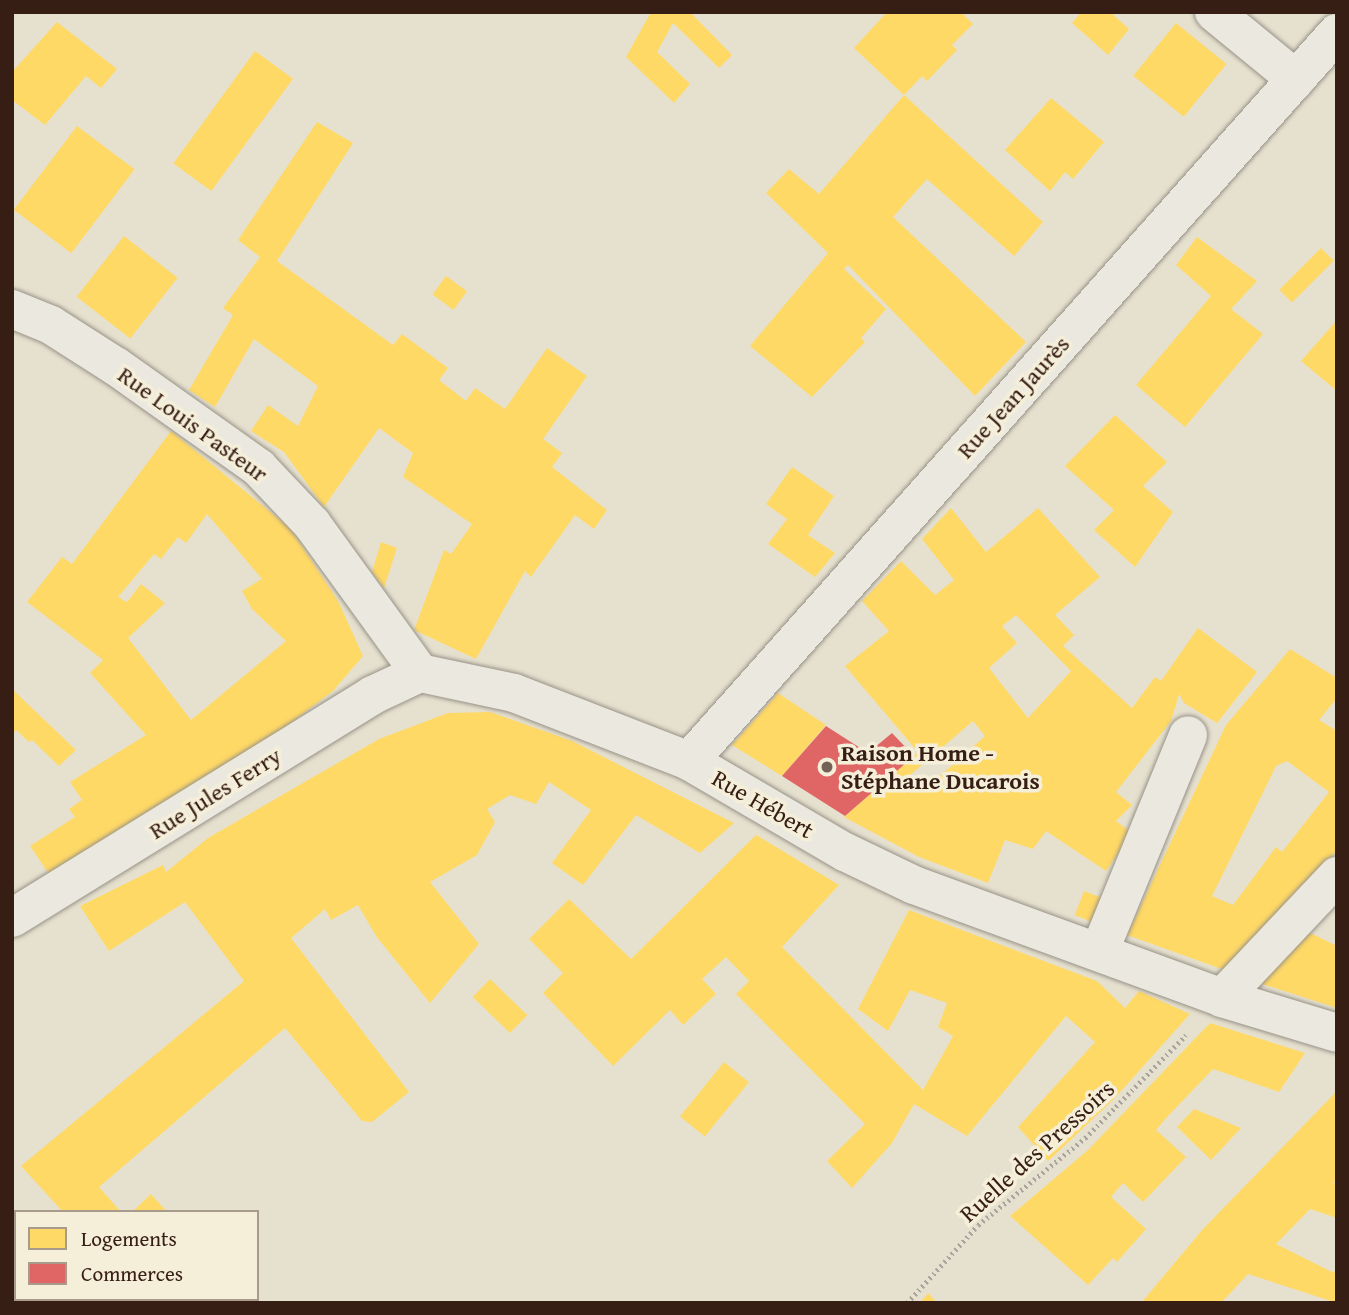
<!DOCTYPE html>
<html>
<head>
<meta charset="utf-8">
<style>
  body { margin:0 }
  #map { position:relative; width:1349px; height:1315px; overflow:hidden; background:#e6e1cf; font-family:"Gentium Book Plus",serif }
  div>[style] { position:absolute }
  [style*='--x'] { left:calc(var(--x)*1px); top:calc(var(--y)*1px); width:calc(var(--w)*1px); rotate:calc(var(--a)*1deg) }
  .homes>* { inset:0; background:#ffd966; transform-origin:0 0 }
  .shops>* { inset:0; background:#e06666 }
  .path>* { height:4.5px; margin-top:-2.25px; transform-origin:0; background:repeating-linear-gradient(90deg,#aaa59e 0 2px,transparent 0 5.5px) }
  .roads { filter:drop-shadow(0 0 2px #989288) drop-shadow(0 0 2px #989288) }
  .minor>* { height:38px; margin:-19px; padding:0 19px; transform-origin:19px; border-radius:19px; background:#ebe9df }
  .dots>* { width:19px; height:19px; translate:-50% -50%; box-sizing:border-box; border:4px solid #f5efd9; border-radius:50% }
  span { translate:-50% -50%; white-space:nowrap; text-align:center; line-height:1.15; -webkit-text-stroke:7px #f5efd9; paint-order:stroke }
  .street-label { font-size:24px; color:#371e15 }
  .poi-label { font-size:24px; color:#371e15; font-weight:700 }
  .left { translate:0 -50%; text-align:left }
  .frame { position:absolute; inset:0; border:14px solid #371e15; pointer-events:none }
  .legend { position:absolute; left:14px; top:1210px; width:245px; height:91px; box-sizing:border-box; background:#f5efd9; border:2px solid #a99b8b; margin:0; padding:9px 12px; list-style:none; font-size:21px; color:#371e15 }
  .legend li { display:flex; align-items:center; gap:14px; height:35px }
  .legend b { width:35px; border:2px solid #a99b8b }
</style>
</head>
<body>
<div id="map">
  <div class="homes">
    <div style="clip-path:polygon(651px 12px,690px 12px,732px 55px,719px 68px,673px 23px,657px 52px,690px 84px,674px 103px,626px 57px)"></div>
    <div style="clip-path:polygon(887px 12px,961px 12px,973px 24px,952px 45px,957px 50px,927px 81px,922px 76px,904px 95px,854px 48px)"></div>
    <div style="clip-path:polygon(1081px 12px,1110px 12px,1129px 29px,1108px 55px,1072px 23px)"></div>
    <div style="clip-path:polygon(57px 22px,117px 69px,101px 88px,86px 76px,45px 125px,12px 100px,12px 72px)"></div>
    <div style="left:1176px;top:23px;width:65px;height:68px;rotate:39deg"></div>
    <div style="left:255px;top:51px;width:47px;height:139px;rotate:36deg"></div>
    <div style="clip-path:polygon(904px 95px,1043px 222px,1014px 256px,927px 179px,893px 217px,1026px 342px,975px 396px,848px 265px,844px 269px,886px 309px,861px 338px,865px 342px,812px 397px,750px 346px,828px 253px,766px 193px,789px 169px,819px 194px)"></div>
    <div style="clip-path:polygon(1051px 98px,1104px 142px,1073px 179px,1065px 172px,1050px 191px,1005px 150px)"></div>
    <div style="clip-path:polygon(317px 122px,353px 143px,277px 261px,393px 345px,402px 334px,448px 368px,439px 380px,466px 401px,475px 388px,505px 409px,547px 348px,587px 376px,543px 439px,562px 453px,552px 467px,607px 510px,594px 529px,575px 515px,531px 577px,525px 571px,476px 659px,414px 630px,444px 550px,451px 554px,472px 524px,403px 477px,413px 453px,379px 428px,324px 507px,284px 452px,251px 431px,268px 405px,298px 426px,318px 386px,254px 339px,215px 407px,189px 390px,233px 315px,223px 308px,260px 257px,238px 240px)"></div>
    <div style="left:77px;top:126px;width:72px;height:105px;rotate:37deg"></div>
    <div style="left:124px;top:236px;width:68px;height:77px;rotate:38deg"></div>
    <div style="clip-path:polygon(1197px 237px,1257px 281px,1231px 309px,1263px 334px,1185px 427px,1136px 385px,1211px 296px,1176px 265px)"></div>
    <div style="left:1321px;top:248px;width:18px;height:59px;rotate:45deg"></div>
    <div style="left:446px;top:276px;width:26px;height:23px;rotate:36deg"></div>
    <div style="clip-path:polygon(1337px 320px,1337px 391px,1301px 361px)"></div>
    <div style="clip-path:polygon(1115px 415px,1167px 462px,1143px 486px,1173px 512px,1135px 567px,1094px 530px,1114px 510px,1065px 466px)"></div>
    <div style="clip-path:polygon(evenodd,171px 431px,290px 528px,338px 601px,363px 656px,333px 691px,255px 750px,53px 880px,30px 846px,75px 817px,69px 809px,82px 800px,70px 782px,146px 735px,90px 673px,103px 660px,27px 602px,62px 557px,72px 564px,171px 431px,207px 514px,262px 579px,242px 591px,252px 609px,286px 641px,191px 720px,128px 638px,165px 603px,141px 584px,127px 602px,118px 597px,154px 554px,161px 559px,178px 537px,186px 543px,207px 514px)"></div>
    <div style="clip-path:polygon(792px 467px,834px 496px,808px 535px,835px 553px,815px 577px,768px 544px,787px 519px,766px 504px)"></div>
    <div style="clip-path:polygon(evenodd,951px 508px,986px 552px,1038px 508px,1100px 577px,1055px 615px,1074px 635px,1063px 646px,1132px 708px,1155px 677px,1161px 681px,1198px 628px,1257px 672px,1217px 723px,1184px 703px,1179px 694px,1171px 721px,1116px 792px,1132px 805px,1116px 821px,1132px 833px,1106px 871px,1046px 831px,1033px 849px,1005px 840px,988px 883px,919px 857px,844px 817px,918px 752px,845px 666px,889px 631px,862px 601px,901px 561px,935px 595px,954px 580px,922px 539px,951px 508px,1016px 615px,1071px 671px,1028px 718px,989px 668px,1017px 643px,1002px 626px,1016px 615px,951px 508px,973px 721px,985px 736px,921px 793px,902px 782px,973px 721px)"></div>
    <div style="clip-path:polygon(381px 542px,397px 548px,384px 588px,372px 572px)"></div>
    <div style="clip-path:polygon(evenodd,1290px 649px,1337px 678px,1337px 698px,1319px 720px,1337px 731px,1337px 850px,1230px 972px,1127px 935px,1226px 725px,1290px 649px,1287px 761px,1329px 792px,1282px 852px,1276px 847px,1233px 905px,1212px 896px,1276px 766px,1287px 761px)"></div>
    <div style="clip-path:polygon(12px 689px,76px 750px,59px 766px,32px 740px,29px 742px,16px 730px,12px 734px)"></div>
    <div style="clip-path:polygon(778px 693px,826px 725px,782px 776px,732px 745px)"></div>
    <div style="clip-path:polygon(490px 712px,572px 741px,734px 823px,700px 853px,636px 815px,583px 885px,552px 863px,591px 810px,549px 782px,536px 804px,510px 795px,487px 809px,495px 822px,477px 855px,430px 882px,479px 944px,430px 1003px,376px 936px,358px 905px,331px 920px,325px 909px,291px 938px,409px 1092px,372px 1122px,362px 1121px,285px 1028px,99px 1187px,121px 1212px,63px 1212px,21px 1166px,244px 981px,185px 902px,109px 951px,80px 906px,163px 865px,166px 872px,208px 838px,379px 739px,448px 713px)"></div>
    <div style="clip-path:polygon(756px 835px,839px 885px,782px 947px,923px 1090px,953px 1036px,938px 1027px,947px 1003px,910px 990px,888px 1031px,858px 1009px,909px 910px,1097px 981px,1125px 1008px,1139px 991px,1190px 1014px,1113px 1100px,1048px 1161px,1018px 1127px,1095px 1042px,1066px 1016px,967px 1136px,914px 1104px,892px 1143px,852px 1188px,827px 1161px,865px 1124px,736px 994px,749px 981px,726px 957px,702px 979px,716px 994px,683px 1025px,670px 1010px,613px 1066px,543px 993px,563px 973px,529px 939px,569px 899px,631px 959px)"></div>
    <div style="left:1084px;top:891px;width:26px;height:26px;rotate:21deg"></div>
    <div style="clip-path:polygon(1302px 929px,1337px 946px,1337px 1008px,1259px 983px)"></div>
    <div style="left:490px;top:979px;width:52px;height:25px;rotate:44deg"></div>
    <div style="clip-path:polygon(1210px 1023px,1305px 1053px,1279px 1092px,1213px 1069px,1167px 1117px,1156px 1130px,1186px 1157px,1143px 1202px,1123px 1183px,1111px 1197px,1146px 1229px,1117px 1262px,1113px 1258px,1088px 1285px,1010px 1216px,1088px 1150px)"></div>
    <div style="left:724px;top:1062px;width:32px;height:70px;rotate:39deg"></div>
    <div style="clip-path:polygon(1337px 1091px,1337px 1179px,1333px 1183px,1337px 1184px,1337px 1218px,1310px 1209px,1276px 1244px,1334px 1273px,1337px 1265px,1337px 1303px,1248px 1274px,1221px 1303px,1141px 1303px,1203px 1229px)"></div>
    <div style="clip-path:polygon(1194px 1109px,1241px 1128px,1211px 1160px,1177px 1127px)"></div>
    <div style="clip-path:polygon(151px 1194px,167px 1212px,132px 1212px)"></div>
    <div style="clip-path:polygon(928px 1293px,937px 1303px,920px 1303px)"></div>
    <div style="left:90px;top:1299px;width:157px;height:5px"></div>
  </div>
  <div class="shops">
    <div style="clip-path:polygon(826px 726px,868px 753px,892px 733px,914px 756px,845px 816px,782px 776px)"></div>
  </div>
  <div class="path">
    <div style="--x:907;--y:1303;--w:105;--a:-47.7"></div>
    <div style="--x:978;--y:1225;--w:138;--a:-39.1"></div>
    <div style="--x:1085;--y:1138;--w:144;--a:-45.6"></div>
  </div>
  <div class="roads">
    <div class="minor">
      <div style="--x:1214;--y:12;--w:106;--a:39.3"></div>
      <div style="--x:12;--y:309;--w:42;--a:22.3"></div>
      <div style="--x:51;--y:325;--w:78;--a:32.5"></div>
      <div style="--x:117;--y:367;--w:174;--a:35.4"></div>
      <div style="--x:259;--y:468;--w:77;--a:46.6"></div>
      <div style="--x:312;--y:524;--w:184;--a:54.1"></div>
      <div style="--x:420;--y:673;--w:96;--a:12"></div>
      <div style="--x:514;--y:693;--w:188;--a:21.2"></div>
      <div style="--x:689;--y:761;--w:181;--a:30.3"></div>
      <div style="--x:845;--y:852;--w:76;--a:25.6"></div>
      <div style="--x:914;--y:885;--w:328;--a:20.1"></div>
      <div style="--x:1222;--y:998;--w:120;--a:16.9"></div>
      <div style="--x:689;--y:761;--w:975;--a:-48.33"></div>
      <div style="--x:12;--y:918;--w:424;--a:-31.7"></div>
      <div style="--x:373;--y:695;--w:52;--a:-25.1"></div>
      <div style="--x:1100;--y:950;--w:232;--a:-67.7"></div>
      <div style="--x:1222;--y:998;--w:168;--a:-46.7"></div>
      <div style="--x:12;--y:1262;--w:6;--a:45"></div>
      <div style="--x:47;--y:1299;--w:5;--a:53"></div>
    </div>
  </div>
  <div class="dots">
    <div style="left:827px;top:767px;background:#746256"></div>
  </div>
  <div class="street-label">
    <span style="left:1013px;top:397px;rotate:-48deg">Rue Jean Jaurès</span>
    <span style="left:193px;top:424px;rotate:36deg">Rue Louis Pasteur</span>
    <span style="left:215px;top:793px;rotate:-32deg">Rue Jules Ferry</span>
    <span style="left:763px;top:804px;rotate:30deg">Rue Hébert</span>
    <span style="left:1037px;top:1151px;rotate:-42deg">Ruelle des Pressoirs</span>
  </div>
  <div class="poi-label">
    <span class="left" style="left:841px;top:767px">Raison Home -<br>Stéphane Ducarois</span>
  </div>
  <div class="frame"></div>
  <ul class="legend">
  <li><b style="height:19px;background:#ffd966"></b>Logements</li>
  <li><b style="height:19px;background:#e06666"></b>Commerces</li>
  </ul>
</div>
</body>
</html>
